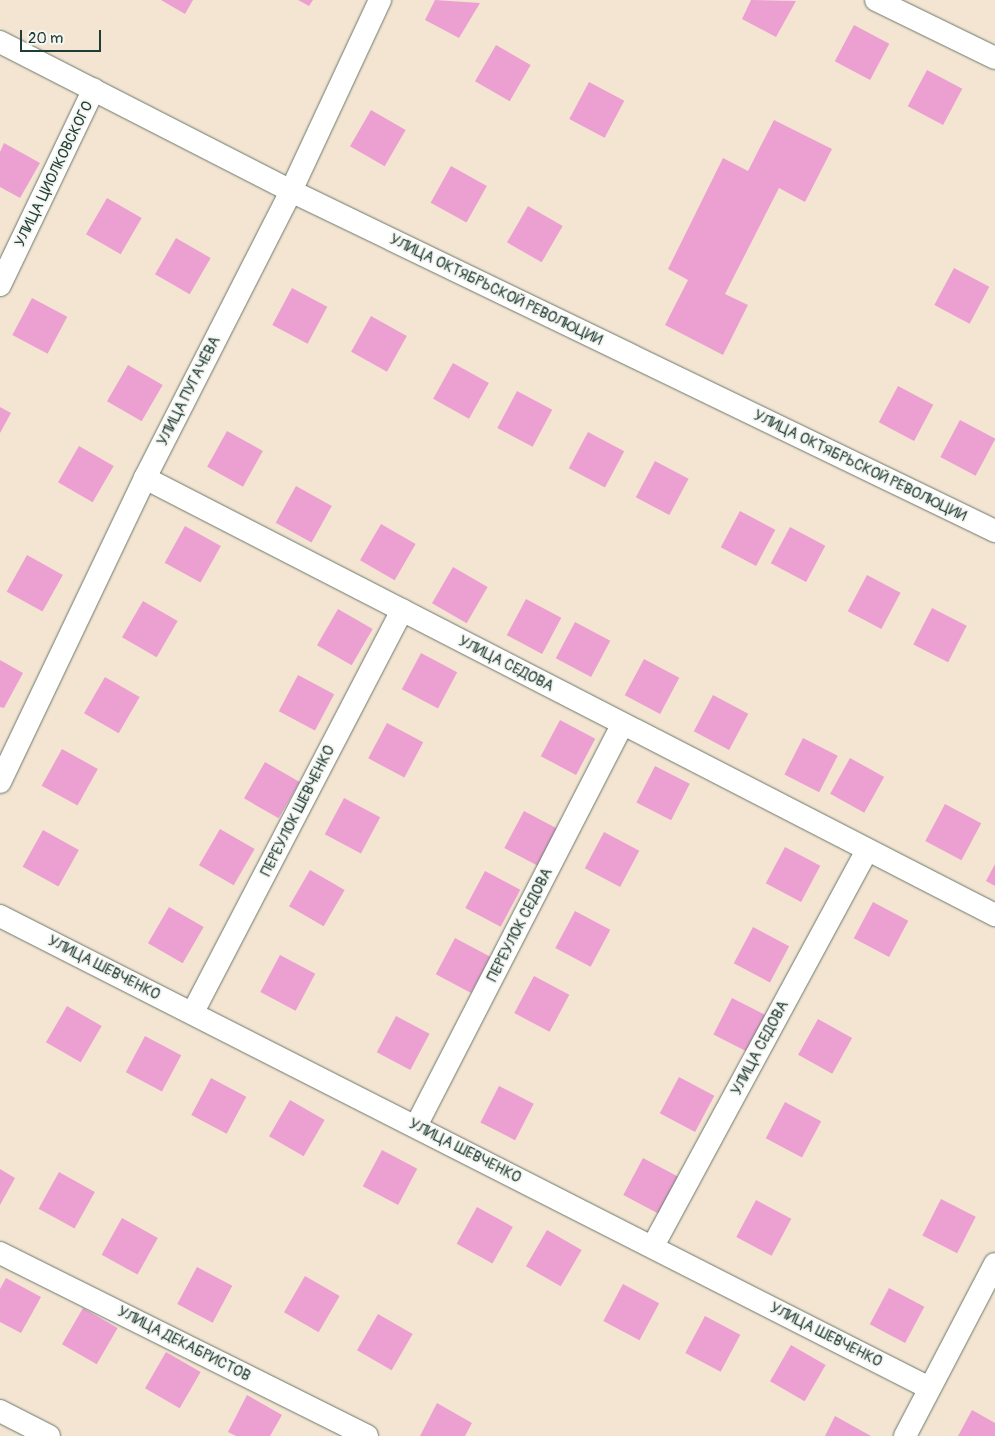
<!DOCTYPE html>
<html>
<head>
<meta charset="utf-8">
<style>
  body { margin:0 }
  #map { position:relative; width:995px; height:1436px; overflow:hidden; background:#f4e5d2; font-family:Pangolin,sans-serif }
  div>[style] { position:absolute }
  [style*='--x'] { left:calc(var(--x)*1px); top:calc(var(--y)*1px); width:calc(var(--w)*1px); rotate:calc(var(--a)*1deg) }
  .building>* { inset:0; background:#eca0d2; transform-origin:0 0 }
  .roads { filter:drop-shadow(0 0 1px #6a786b) drop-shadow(0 0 1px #6a786b) }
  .street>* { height:22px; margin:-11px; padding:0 11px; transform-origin:11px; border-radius:11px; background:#fff }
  span { translate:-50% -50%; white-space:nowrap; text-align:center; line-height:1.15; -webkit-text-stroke:4px #f6f6f2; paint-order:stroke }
  .street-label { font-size:15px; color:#1f3d34 }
  .scale { position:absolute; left:20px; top:30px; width:81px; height:22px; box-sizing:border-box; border:2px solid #1f3d34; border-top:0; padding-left:6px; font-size:15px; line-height:18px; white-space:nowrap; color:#1f3d34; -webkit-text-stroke:4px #f6f6f2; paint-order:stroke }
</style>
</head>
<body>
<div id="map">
  <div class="building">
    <div style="clip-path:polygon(161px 0,193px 0,185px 14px)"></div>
    <div style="clip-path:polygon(298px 0,313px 0,309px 6px)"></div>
    <div style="clip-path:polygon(435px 0,480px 3px,459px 38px,425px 20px)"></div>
    <div style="clip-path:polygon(751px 0,796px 1px,776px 37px,742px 19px)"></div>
    <div style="left:854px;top:25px;width:40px;height:41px;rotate:28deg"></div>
    <div style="left:496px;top:45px;width:40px;height:42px;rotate:30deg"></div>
    <div style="left:927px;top:70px;width:40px;height:41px;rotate:28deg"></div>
    <div style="left:589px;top:82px;width:40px;height:42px;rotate:28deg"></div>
    <div style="left:371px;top:110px;width:40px;height:42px;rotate:30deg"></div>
    <div style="clip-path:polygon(774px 120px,832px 149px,805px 202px,779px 188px,725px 294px,748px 305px,723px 355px,665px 325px,688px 280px,668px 269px,723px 158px,748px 171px)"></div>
    <div style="clip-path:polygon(4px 143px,40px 163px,20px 198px,0 187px,0 152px)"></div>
    <div style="left:451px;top:166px;width:41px;height:42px;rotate:29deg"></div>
    <div style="left:107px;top:198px;width:40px;height:42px;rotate:30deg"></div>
    <div style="left:528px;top:206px;width:40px;height:42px;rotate:30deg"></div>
    <div style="left:176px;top:238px;width:40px;height:42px;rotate:30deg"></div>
    <div style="left:954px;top:268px;width:40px;height:42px;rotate:28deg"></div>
    <div style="left:292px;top:288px;width:40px;height:42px;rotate:28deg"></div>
    <div style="left:32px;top:298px;width:40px;height:42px;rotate:28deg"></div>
    <div style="left:371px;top:316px;width:41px;height:41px;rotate:29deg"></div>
    <div style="left:453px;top:363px;width:41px;height:41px;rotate:29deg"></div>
    <div style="left:128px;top:365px;width:40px;height:42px;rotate:30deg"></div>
    <div style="left:898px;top:386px;width:40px;height:41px;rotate:28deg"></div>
    <div style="left:517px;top:391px;width:40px;height:42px;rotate:28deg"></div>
    <div style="clip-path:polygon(0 407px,11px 413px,0 433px)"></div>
    <div style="left:960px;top:420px;width:40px;height:42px;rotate:28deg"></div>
    <div style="left:227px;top:431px;width:41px;height:41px;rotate:29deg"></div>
    <div style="left:588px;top:432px;width:41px;height:41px;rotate:28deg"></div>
    <div style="left:79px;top:446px;width:40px;height:42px;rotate:30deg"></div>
    <div style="left:655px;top:461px;width:38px;height:41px;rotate:28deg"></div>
    <div style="left:296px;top:486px;width:41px;height:42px;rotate:29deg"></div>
    <div style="left:740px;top:511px;width:40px;height:41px;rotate:28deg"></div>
    <div style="left:381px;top:524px;width:40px;height:42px;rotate:30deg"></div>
    <div style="left:185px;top:526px;width:41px;height:42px;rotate:29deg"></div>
    <div style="left:790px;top:527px;width:40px;height:41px;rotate:28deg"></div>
    <div style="left:27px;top:555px;width:41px;height:42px;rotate:29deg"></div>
    <div style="left:453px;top:567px;width:40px;height:42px;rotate:30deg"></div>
    <div style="left:867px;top:575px;width:38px;height:41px;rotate:28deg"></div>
    <div style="left:526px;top:599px;width:40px;height:41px;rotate:28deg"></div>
    <div style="left:143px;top:601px;width:40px;height:42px;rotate:30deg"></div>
    <div style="left:932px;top:608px;width:39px;height:41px;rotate:27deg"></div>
    <div style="left:338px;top:609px;width:40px;height:42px;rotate:30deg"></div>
    <div style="left:575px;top:622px;width:40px;height:41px;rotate:28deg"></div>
    <div style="left:421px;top:653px;width:41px;height:41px;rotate:28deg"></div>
    <div style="left:644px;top:659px;width:40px;height:41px;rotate:28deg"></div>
    <div style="clip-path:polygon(0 660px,23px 673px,4px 708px,0 707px)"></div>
    <div style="left:298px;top:675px;width:41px;height:41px;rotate:28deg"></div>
    <div style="left:105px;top:677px;width:40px;height:42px;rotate:30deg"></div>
    <div style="left:713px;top:695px;width:40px;height:41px;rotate:28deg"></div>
    <div style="left:560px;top:720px;width:40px;height:41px;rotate:28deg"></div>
    <div style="left:387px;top:723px;width:41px;height:40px;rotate:28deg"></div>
    <div style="left:803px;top:738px;width:39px;height:41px;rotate:27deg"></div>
    <div style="left:62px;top:749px;width:41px;height:42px;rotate:29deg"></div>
    <div style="left:850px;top:758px;width:39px;height:41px;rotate:29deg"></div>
    <div style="left:265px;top:762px;width:40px;height:42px;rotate:30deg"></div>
    <div style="left:655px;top:766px;width:39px;height:41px;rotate:27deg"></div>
    <div style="left:344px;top:798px;width:41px;height:41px;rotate:28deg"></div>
    <div style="left:945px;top:804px;width:41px;height:42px;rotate:28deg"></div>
    <div style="left:524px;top:811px;width:40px;height:42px;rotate:28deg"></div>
    <div style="left:220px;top:829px;width:40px;height:42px;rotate:30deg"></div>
    <div style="left:43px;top:830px;width:41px;height:42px;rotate:29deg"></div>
    <div style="left:604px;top:832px;width:40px;height:41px;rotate:28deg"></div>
    <div style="left:785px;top:847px;width:40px;height:41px;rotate:28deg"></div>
    <div style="clip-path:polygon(995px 864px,995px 886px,986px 881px)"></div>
    <div style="left:310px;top:870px;width:40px;height:42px;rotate:30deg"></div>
    <div style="left:485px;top:871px;width:40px;height:42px;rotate:28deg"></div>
    <div style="left:873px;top:902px;width:40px;height:41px;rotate:28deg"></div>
    <div style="left:169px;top:907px;width:40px;height:42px;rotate:30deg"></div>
    <div style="left:575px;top:911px;width:40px;height:42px;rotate:28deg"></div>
    <div style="left:753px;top:927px;width:41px;height:41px;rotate:28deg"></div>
    <div style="left:455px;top:938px;width:40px;height:41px;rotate:28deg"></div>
    <div style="left:280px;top:955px;width:40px;height:42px;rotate:28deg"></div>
    <div style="left:534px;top:976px;width:40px;height:42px;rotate:28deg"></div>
    <div style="left:732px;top:998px;width:39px;height:41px;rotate:27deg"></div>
    <div style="left:67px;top:1006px;width:40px;height:42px;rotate:30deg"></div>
    <div style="left:396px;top:1016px;width:38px;height:41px;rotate:28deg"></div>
    <div style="left:818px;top:1019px;width:39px;height:41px;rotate:29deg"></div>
    <div style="left:145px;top:1036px;width:41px;height:41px;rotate:28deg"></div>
    <div style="left:679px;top:1077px;width:40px;height:41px;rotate:28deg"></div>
    <div style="left:211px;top:1078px;width:40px;height:42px;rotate:28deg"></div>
    <div style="left:499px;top:1086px;width:39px;height:41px;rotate:27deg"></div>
    <div style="left:290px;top:1100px;width:40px;height:42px;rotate:30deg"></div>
    <div style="left:785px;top:1102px;width:41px;height:41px;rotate:28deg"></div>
    <div style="left:382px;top:1150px;width:40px;height:41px;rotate:28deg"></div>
    <div style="left:643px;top:1158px;width:40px;height:42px;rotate:28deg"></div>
    <div style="clip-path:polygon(0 1169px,15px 1178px,0 1205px)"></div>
    <div style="left:59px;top:1172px;width:41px;height:42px;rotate:29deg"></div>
    <div style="left:941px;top:1199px;width:39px;height:41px;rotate:27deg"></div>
    <div style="left:756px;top:1200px;width:40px;height:42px;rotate:28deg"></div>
    <div style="left:477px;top:1207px;width:41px;height:42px;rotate:29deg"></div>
    <div style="left:122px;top:1218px;width:41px;height:42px;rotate:29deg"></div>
    <div style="left:547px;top:1230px;width:40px;height:42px;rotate:30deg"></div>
    <div style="left:197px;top:1267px;width:40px;height:42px;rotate:28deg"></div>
    <div style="left:305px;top:1276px;width:40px;height:42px;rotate:30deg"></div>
    <div style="clip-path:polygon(6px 1278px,41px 1297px,21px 1333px,0 1322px,0 1289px)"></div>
    <div style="left:623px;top:1284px;width:41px;height:42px;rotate:28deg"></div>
    <div style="left:889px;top:1288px;width:40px;height:41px;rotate:28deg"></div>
    <div style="left:83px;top:1308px;width:40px;height:42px;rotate:30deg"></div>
    <div style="left:378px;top:1314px;width:40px;height:42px;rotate:30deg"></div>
    <div style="left:705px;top:1316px;width:40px;height:42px;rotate:28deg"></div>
    <div style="left:791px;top:1345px;width:40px;height:42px;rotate:30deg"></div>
    <div style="left:166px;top:1352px;width:40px;height:42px;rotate:30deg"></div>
    <div style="clip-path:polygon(247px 1395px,282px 1415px,270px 1436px,236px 1436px,228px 1432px)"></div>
    <div style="clip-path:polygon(437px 1403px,472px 1423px,465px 1436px,420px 1436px)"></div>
    <div style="clip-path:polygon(972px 1410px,995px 1423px,995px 1436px,958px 1436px)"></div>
    <div style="clip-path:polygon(835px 1416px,871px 1436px,825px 1436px)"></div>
  </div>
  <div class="roads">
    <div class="street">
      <div style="--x:876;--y:0;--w:132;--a:26"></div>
      <div style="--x:0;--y:42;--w:327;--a:27.1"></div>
      <div style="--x:291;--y:191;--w:782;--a:25.78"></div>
      <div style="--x:0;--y:285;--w:217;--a:-64.4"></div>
      <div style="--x:145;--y:478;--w:956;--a:27.21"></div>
      <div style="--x:0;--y:782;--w:337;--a:-64.5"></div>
      <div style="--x:145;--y:478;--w:322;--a:-63"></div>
      <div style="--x:291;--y:191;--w:211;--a:-65"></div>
      <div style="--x:0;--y:916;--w:1042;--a:26.93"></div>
      <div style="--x:193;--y:1012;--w:453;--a:-62.5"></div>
      <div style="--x:416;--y:1126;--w:452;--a:-62.8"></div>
      <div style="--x:653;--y:1246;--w:450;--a:-61.6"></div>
      <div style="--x:0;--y:1253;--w:410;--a:26.5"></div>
      <div style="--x:0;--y:1411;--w:55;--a:27"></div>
      <div style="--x:905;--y:1436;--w:194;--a:-62.4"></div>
    </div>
  </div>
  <div class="street-label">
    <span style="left:54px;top:174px;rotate:-64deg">УЛИЦА ЦИОЛКОВСКОГО</span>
    <span style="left:496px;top:290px;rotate:26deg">УЛИЦА ОКТЯБРЬСКОЙ РЕВОЛЮЦИИ</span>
    <span style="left:189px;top:391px;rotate:-63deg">УЛИЦА ПУГАЧЁВА</span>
    <span style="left:860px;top:466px;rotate:26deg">УЛИЦА ОКТЯБРЬСКОЙ РЕВОЛЮЦИИ</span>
    <span style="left:506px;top:664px;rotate:27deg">УЛИЦА СЕДОВА</span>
    <span style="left:298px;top:811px;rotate:-63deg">ПЕРЕУЛОК ШЕВЧЕНКО</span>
    <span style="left:520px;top:925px;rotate:-63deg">ПЕРЕУЛОК СЕДОВА</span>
    <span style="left:104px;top:968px;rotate:27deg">УЛИЦА ШЕВЧЕНКО</span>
    <span style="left:760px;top:1048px;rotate:-62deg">УЛИЦА СЕДОВА</span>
    <span style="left:465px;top:1151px;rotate:27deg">УЛИЦА ШЕВЧЕНКО</span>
    <span style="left:826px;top:1335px;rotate:27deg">УЛИЦА ШЕВЧЕНКО</span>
    <span style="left:184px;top:1344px;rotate:27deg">УЛИЦА ДЕКАБРИСТОВ</span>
  </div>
  <div class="scale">20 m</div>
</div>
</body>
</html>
